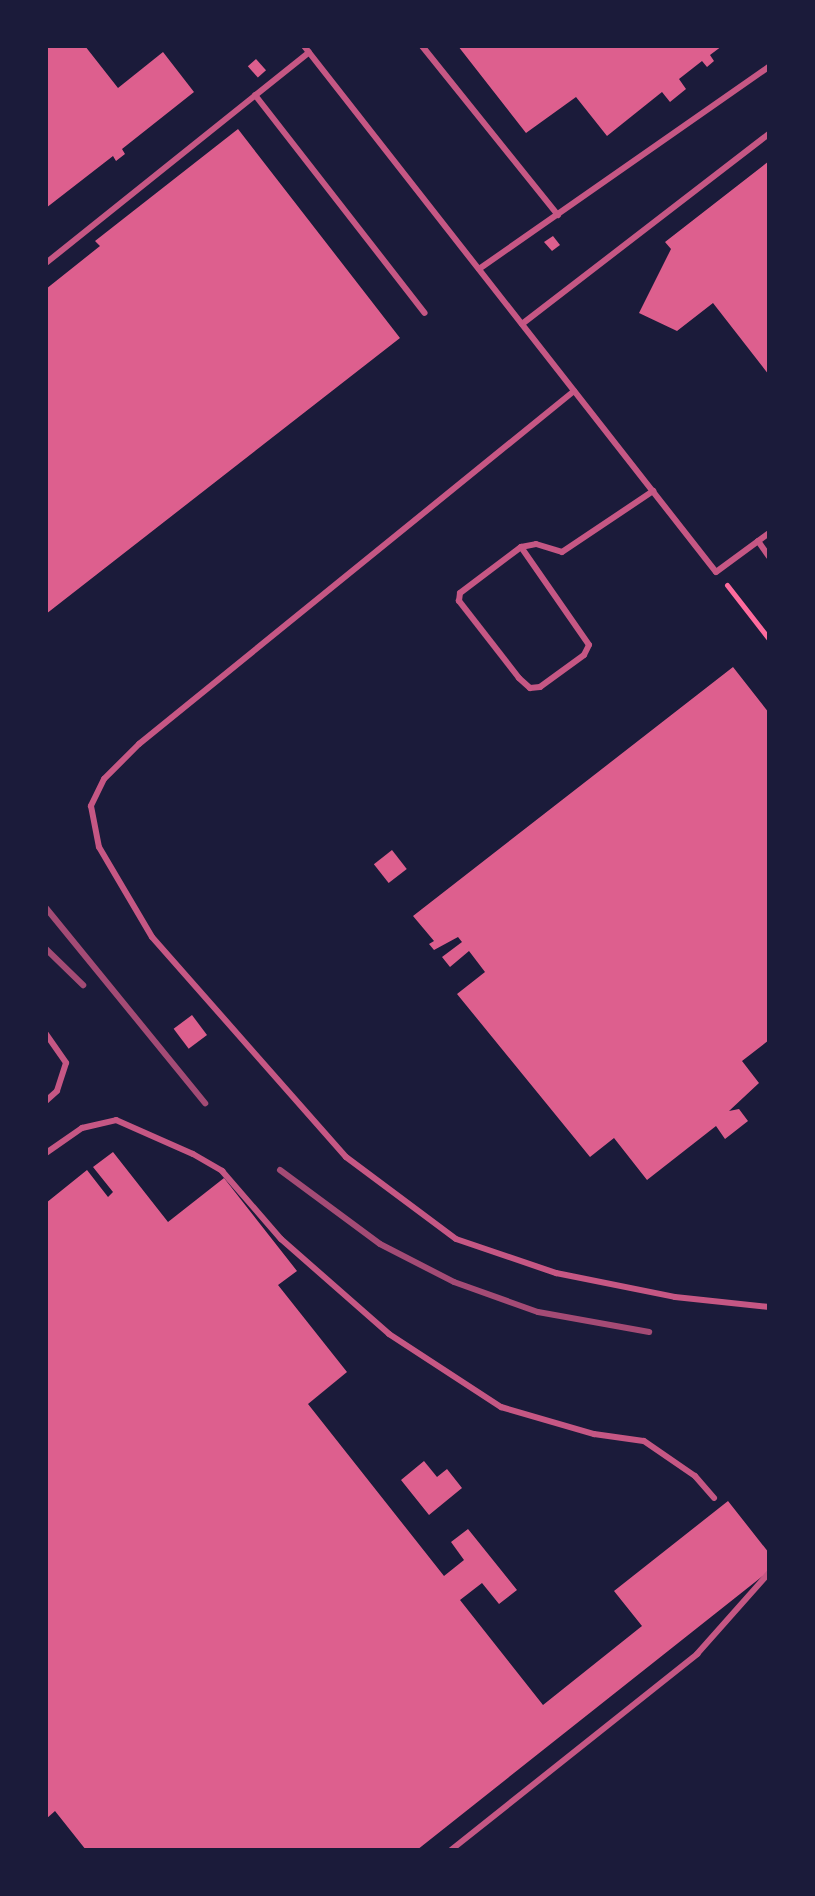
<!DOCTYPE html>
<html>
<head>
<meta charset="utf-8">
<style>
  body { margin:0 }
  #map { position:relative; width:815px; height:1896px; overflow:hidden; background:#1b1b3a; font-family:Bitter,serif }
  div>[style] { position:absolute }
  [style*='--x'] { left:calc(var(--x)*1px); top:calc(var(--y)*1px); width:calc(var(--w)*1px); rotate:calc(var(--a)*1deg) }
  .building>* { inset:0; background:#dd5f8e; transform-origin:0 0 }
  .path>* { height:5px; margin:-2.5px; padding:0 2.5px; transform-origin:2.5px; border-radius:2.5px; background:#ff6b9d }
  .service>* { height:6px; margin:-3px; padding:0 3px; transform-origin:3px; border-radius:3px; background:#c65784 }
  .rail>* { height:6px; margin:-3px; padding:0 3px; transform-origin:3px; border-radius:3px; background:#a44b75 }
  span { translate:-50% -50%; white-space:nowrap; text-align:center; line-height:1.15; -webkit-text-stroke:8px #1b1b3a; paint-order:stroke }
  .frame { position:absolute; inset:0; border:48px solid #1b1b3a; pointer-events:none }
</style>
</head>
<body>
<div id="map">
  <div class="building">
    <div style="clip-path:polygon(46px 46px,85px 46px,118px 88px,163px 52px,194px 92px,122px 149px,125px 154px,116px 161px,113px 156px,46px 208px)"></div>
    <div style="clip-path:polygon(458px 46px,722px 46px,710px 55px,714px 61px,707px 67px,702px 61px,679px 79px,686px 89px,670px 102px,662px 92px,607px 136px,576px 97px,526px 133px)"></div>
    <div style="left:256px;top:59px;width:15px;height:11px;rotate:48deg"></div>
    <div style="clip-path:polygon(238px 129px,400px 338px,46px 614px,46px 289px,100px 246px,95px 241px)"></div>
    <div style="clip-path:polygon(769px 161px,769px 375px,713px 303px,677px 331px,639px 313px,671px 249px,665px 242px)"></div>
    <div style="clip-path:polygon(553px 236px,560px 245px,552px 251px,544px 242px)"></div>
    <div style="clip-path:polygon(733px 667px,769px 713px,769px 1040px,742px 1061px,759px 1083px,729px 1111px,739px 1109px,748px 1121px,725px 1139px,716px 1126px,647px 1180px,614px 1138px,590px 1157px,457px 994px,485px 972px,469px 951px,450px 967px,442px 957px,462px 942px,458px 937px,434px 950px,429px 944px,434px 941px,413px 916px)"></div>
    <div style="left:392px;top:850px;width:24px;height:23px;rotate:52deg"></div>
    <div style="left:192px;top:1015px;width:25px;height:23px;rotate:53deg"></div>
    <div style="clip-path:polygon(113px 1152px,168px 1222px,224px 1178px,297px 1271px,278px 1285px,347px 1372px,308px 1404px,444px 1576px,464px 1560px,451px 1542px,468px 1529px,517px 1590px,499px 1604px,482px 1583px,460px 1600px,543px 1705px,642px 1626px,614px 1591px,728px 1501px,769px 1553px,769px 1571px,417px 1850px,86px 1850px,55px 1811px,46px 1819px,46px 1203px,87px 1170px,108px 1197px,113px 1192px,93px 1167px)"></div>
    <div style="clip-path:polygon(424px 1461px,437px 1477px,447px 1469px,462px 1488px,429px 1515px,401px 1480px)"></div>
  </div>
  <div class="path">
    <div style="--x:727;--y:585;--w:68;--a:52.1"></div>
  </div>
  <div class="service">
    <div style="--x:304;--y:46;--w:668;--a:51.93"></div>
    <div style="--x:716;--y:572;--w:66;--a:-36.3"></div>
    <div style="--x:422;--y:46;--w:217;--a:51.2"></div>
    <div style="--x:255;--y:95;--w:276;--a:52.1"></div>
    <div style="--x:46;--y:263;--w:337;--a:-38.7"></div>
    <div style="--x:479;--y:269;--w:353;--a:-34.9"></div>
    <div style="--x:522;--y:324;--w:312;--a:-37.6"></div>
    <div style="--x:574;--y:391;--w:560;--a:140.94"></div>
    <div style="--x:139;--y:744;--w:49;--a:135"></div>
    <div style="--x:104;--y:779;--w:30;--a:116"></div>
    <div style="--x:91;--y:806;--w:42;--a:79"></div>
    <div style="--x:99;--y:847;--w:104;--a:59.5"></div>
    <div style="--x:152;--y:937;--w:293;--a:48.6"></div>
    <div style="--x:346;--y:1157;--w:137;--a:36.7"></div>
    <div style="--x:456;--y:1239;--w:106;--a:18.8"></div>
    <div style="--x:556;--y:1273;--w:121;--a:11.4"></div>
    <div style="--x:675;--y:1297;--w:95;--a:6.1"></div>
    <div style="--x:758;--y:541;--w:19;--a:55"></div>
    <div style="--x:521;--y:547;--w:119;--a:55.2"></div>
    <div style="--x:589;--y:645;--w:11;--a:117"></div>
    <div style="--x:584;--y:655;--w:54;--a:144"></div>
    <div style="--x:540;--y:687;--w:10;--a:174"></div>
    <div style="--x:530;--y:688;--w:15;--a:-138"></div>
    <div style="--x:519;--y:678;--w:98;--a:-127.9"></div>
    <div style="--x:459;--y:601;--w:8;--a:-83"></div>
    <div style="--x:460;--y:593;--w:76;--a:-37"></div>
    <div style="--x:521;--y:547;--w:15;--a:-11"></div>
    <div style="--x:536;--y:544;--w:27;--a:17"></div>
    <div style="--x:562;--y:552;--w:110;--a:-33.8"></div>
    <div style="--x:46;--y:1034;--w:35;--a:55"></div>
    <div style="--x:66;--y:1063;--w:29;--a:108"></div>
    <div style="--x:57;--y:1091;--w:15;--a:138"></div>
    <div style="--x:46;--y:1153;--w:44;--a:-34.8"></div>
    <div style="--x:82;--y:1128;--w:35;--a:-13"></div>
    <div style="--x:116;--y:1120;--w:84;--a:23.8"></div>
    <div style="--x:193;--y:1154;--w:34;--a:30"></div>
    <div style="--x:222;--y:1171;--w:90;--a:49.1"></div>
    <div style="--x:281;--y:1239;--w:144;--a:41.3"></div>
    <div style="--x:389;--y:1334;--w:134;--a:33.1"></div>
    <div style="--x:501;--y:1407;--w:97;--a:16.2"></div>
    <div style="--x:594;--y:1434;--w:50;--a:8"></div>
    <div style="--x:644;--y:1441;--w:62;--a:34.5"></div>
    <div style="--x:695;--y:1476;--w:29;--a:49"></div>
    <div style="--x:451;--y:1850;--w:315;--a:-38.5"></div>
    <div style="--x:697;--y:1654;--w:108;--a:-48.4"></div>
  </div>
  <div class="rail">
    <div style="--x:46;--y:908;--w:252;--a:50.8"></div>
    <div style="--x:46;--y:949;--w:52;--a:44.2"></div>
    <div style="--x:280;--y:1170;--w:124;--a:36.5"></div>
    <div style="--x:380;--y:1244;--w:83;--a:27.2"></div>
    <div style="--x:454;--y:1282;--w:89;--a:19.7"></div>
    <div style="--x:538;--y:1312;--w:113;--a:10.2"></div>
  </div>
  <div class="frame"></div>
</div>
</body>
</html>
